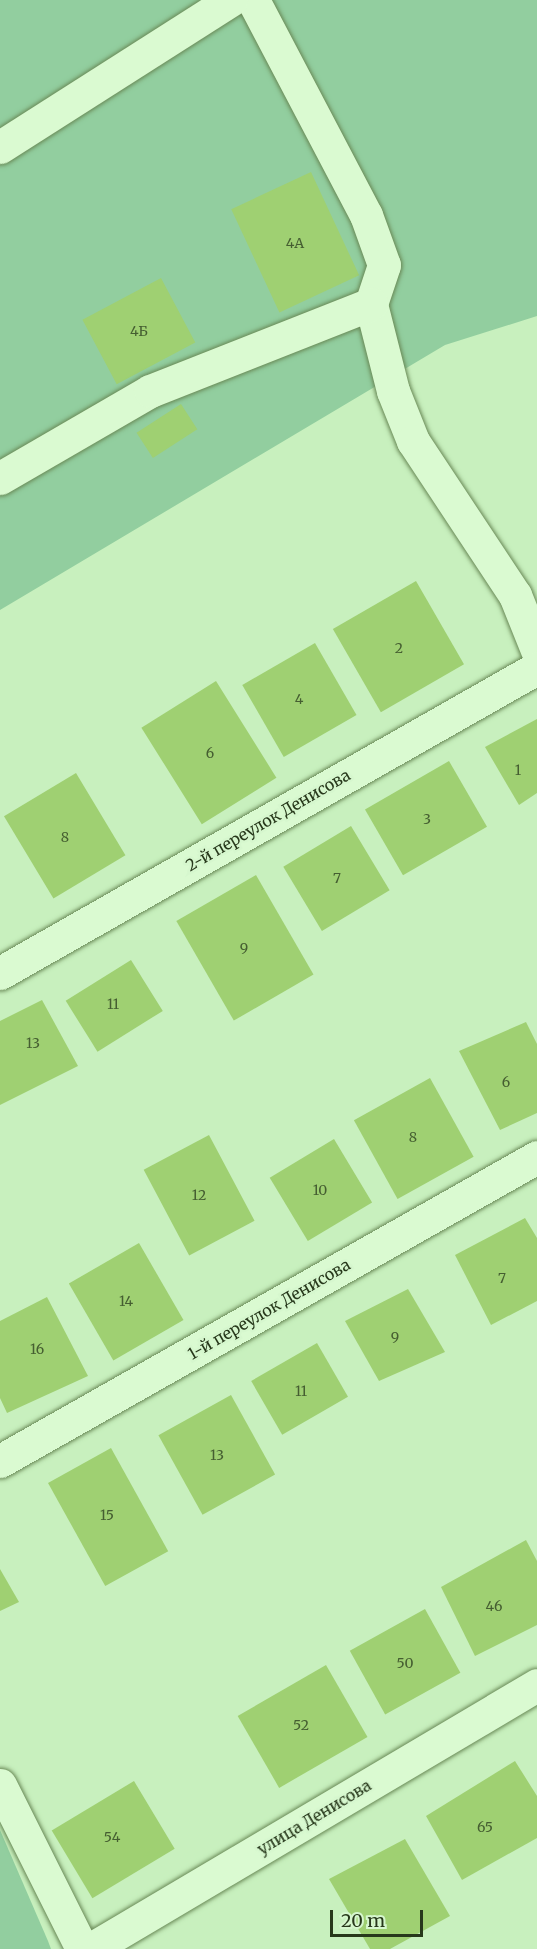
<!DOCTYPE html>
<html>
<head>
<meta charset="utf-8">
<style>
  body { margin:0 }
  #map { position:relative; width:537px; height:1949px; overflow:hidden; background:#c8f0be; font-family:Merriweather,serif }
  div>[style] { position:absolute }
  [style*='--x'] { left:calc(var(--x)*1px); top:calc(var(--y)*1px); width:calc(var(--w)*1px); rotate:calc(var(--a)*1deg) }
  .green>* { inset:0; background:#92ce9f }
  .building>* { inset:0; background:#9fd072; transform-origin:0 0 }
  .roads { filter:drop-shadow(0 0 2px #698956) drop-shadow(0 0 2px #698956) }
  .minor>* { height:33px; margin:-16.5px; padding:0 16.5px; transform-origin:16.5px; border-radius:16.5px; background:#dafad1 }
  span { translate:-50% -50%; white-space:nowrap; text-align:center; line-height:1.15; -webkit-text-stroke:5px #d6f7ce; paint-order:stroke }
  .number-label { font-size:14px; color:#455e31 }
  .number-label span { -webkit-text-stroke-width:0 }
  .street-label { font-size:16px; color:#27381b }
  .scale { position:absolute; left:330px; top:1910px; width:93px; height:27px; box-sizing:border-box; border:3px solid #27381b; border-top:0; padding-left:8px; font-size:18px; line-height:21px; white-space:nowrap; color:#27381b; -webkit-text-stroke:4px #d6f7ce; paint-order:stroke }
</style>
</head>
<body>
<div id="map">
  <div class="green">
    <div style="clip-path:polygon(0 0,537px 0,537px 316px,445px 345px,0 610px)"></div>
    <div style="clip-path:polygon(0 1830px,48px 1941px,51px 1949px,0 1949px)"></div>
  </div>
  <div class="building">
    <div style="left:311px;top:172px;width:114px;height:88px;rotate:65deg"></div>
    <div style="left:161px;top:278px;width:73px;height:89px;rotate:62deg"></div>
    <div style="left:181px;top:404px;width:30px;height:53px;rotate:57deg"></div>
    <div style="left:416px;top:581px;width:96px;height:96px;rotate:60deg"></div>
    <div style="left:315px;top:643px;width:83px;height:84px;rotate:60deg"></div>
    <div style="left:216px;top:681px;width:114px;height:88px;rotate:58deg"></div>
    <div style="clip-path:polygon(537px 719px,537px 793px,519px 805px,485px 747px)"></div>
    <div style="left:449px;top:761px;width:76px;height:97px;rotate:60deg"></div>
    <div style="left:76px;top:773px;width:96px;height:84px;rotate:59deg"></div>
    <div style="left:351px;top:826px;width:75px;height:79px;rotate:59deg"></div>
    <div style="left:256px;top:875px;width:115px;height:92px;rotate:60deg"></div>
    <div style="left:131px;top:960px;width:60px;height:77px;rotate:58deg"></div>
    <div style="clip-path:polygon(42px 1000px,78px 1066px,0 1105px,0 1021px)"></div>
    <div style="clip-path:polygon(526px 1022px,537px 1044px,537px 1113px,500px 1130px,459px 1051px)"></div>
    <div style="left:430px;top:1078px;width:90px;height:87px;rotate:61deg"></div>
    <div style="left:209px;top:1135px;width:97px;height:74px;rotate:62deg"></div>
    <div style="left:334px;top:1139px;width:74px;height:75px;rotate:59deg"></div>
    <div style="clip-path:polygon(525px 1218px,537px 1238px,537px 1301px,491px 1325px,455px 1255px)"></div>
    <div style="left:139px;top:1243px;width:89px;height:81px;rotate:60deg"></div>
    <div style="clip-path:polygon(408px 1289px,445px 1352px,379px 1381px,345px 1321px)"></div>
    <div style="clip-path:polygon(47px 1297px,88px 1376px,7px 1413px,0 1398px,0 1321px)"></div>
    <div style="left:317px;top:1343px;width:62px;height:76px;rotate:60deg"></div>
    <div style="left:231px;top:1395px;width:91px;height:83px;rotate:61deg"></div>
    <div style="left:111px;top:1448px;width:118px;height:72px;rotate:61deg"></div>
    <div style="clip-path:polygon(526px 1540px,537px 1561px,537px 1625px,475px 1656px,441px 1587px)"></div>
    <div style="clip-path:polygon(0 1569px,19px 1602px,0 1611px)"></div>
    <div style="left:425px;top:1609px;width:73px;height:86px;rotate:61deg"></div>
    <div style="left:326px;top:1665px;width:83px;height:102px;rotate:60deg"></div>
    <div style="clip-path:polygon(515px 1761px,537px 1796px,537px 1838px,462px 1880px,426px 1816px)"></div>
    <div style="left:134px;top:1781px;width:79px;height:96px;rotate:59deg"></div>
    <div style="clip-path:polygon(405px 1839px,450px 1916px,390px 1949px,370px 1949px,329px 1879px)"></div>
  </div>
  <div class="roads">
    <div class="minor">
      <div style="--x:253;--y:0;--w:243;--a:62.3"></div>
      <div style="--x:366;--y:215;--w:53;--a:70.2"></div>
      <div style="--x:384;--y:265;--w:41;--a:108.4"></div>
      <div style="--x:371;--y:304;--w:90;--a:75.8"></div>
      <div style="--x:393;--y:391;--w:54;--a:68.2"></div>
      <div style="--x:413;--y:441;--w:185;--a:56.5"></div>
      <div style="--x:515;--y:595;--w:59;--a:68.2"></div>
      <div style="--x:0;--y:147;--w:274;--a:-32.5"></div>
      <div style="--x:0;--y:478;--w:173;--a:-30.1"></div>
      <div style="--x:150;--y:391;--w:238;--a:-21.5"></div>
      <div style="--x:0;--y:973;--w:618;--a:-29.6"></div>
      <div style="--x:0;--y:1461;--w:617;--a:-29.51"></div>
      <div style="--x:0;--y:1785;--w:183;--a:63.4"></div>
      <div style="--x:91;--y:1949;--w:518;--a:-30.62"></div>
    </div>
  </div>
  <div class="number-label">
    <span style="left:295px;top:243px">4А</span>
    <span style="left:139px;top:331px">4Б</span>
    <span style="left:399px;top:648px">2</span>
    <span style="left:299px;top:699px">4</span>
    <span style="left:210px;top:753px">6</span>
    <span style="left:518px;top:770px">1</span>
    <span style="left:427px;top:819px">3</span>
    <span style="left:65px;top:837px">8</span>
    <span style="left:337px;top:878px">7</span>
    <span style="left:244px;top:948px">9</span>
    <span style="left:113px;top:1004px">11</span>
    <span style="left:33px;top:1043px">13</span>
    <span style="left:506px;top:1082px">6</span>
    <span style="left:413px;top:1137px">8</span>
    <span style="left:320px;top:1190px">10</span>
    <span style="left:199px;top:1195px">12</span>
    <span style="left:502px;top:1278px">7</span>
    <span style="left:126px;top:1301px">14</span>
    <span style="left:395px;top:1337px">9</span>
    <span style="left:37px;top:1349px">16</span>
    <span style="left:301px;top:1391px">11</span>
    <span style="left:217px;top:1455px">13</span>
    <span style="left:107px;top:1515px">15</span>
    <span style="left:494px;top:1606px">46</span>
    <span style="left:405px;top:1663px">50</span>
    <span style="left:301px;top:1725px">52</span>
    <span style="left:485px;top:1827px">65</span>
    <span style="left:112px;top:1837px">54</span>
  </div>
  <div class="street-label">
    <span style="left:268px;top:820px;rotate:-30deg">2-й переулок Денисова</span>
    <span style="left:269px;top:1309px;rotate:-30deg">1-й переулок Денисова</span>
    <span style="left:314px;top:1817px;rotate:-31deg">улица Денисова</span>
  </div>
  <div class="scale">20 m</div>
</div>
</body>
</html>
